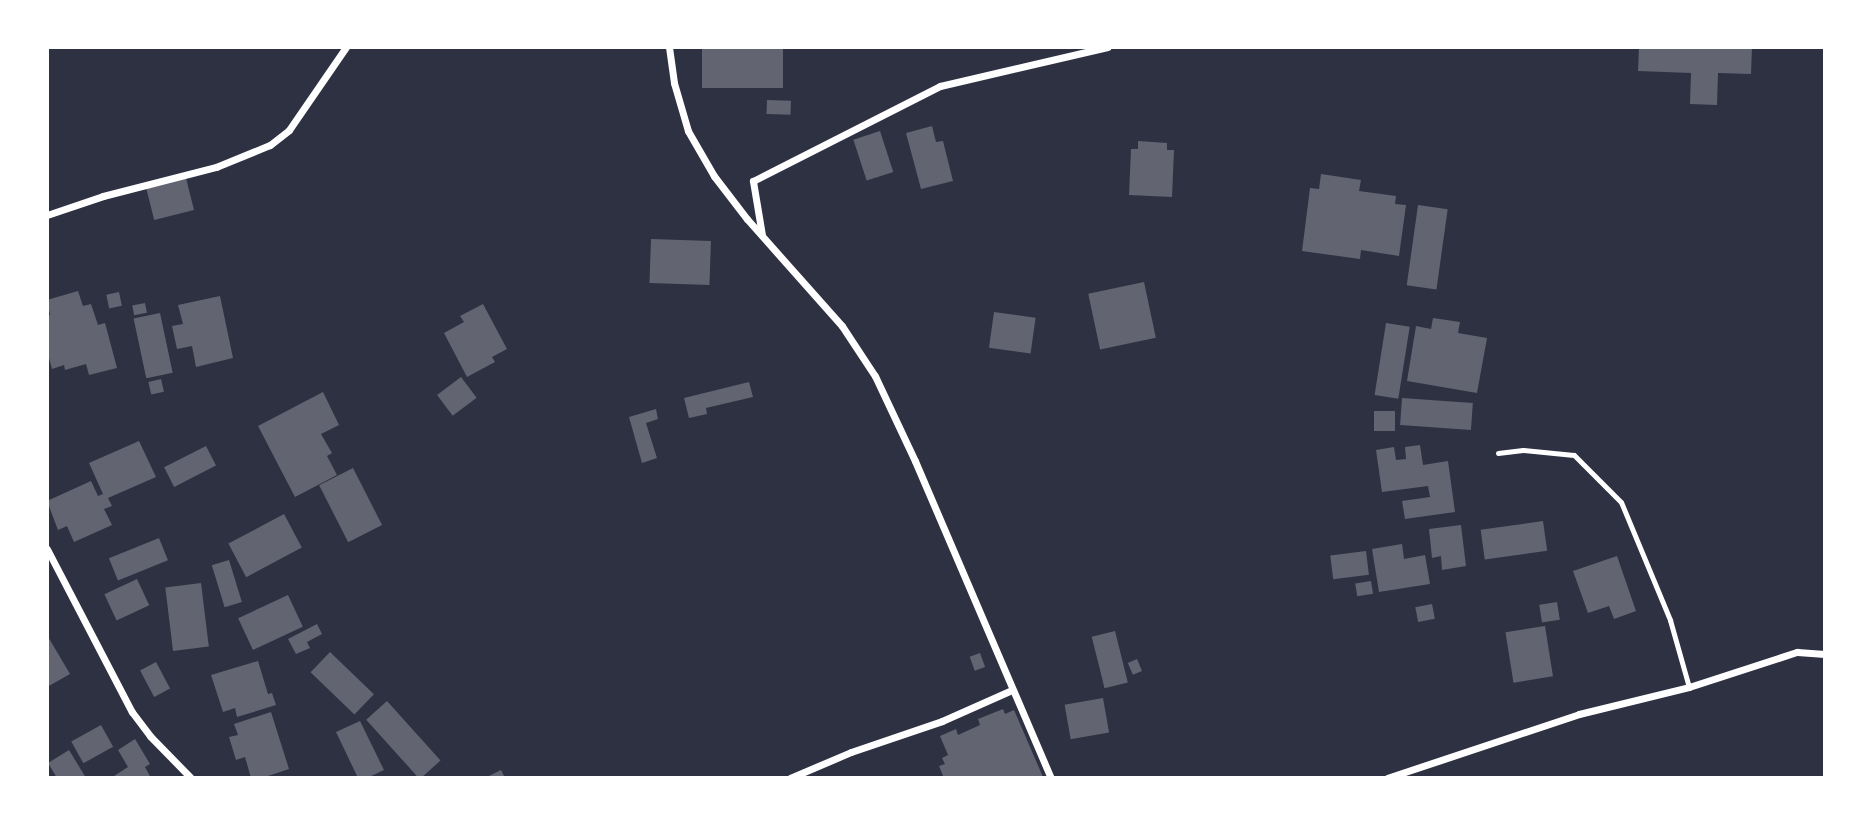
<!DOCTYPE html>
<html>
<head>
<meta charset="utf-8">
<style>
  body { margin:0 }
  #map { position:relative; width:1872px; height:825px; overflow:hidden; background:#2d3142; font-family:Arial,sans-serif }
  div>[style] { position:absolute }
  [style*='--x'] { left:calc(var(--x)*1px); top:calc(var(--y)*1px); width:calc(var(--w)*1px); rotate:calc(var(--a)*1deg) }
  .building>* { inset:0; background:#626471; transform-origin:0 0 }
  .service>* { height:5px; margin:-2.5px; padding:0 2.5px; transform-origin:2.5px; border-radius:2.5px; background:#fff }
  .minor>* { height:7px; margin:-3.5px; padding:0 3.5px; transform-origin:3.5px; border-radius:3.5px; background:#fff }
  span { translate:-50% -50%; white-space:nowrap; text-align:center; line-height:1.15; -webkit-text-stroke:5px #fff; paint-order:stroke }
  .frame { position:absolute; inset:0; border:49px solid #fff; pointer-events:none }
</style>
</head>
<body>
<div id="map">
  <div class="building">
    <div style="left:702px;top:47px;width:81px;height:41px"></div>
    <div style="clip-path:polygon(1639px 47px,1752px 47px,1751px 74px,1718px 73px,1717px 105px,1690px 104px,1691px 73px,1638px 71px)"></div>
    <div style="left:767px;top:100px;width:24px;height:14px;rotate:2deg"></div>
    <div style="clip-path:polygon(932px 126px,936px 142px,943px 141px,953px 181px,921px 189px,906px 133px)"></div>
    <div style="left:880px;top:131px;width:43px;height:28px;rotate:72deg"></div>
    <div style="clip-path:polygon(1138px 141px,1167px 143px,1167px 150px,1174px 150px,1172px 197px,1129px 195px,1131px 149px,1138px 149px)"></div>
    <div style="clip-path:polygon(1321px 174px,1361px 180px,1359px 191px,1396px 196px,1395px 204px,1406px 205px,1399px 256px,1361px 250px,1360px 259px,1302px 251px,1310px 188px,1319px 189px)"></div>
    <div style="left:186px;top:178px;width:33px;height:41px;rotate:76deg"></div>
    <div style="left:1418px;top:205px;width:30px;height:81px;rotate:8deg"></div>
    <div style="left:651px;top:239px;width:60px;height:44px;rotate:2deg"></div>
    <div style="left:1144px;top:282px;width:57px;height:57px;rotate:78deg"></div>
    <div style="clip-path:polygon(78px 291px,83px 306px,91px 304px,98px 325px,105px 323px,117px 368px,89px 375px,86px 364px,65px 370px,64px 365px,52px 369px,47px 351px,47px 316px,50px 315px,47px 300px)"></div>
    <div style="left:119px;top:292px;width:14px;height:13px;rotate:78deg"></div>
    <div style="clip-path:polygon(220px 296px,233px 358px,196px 367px,192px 346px,177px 349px,172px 326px,183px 324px,178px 305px)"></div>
    <div style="left:145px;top:303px;width:10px;height:13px;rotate:79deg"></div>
    <div style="clip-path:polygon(483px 304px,507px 349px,492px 357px,495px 362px,467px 377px,444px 333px,464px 322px,460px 316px)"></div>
    <div style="left:994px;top:312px;width:42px;height:36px;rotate:8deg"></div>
    <div style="left:160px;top:313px;width:61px;height:27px;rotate:78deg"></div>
    <div style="clip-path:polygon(1433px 318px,1460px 322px,1458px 333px,1487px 338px,1477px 393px,1407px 381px,1416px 326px,1431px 329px)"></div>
    <div style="left:1386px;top:323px;width:24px;height:73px;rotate:9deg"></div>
    <div style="left:461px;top:377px;width:26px;height:30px;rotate:53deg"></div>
    <div style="left:161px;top:379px;width:13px;height:13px;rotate:77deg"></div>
    <div style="clip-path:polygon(749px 382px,753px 397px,706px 408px,707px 414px,689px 418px,684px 398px)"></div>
    <div style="clip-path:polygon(323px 392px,339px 425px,321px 434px,332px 453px,327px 456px,337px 475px,295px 497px,258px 426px)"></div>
    <div style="left:1402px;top:398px;width:71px;height:27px;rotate:4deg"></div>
    <div style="clip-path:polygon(656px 409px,658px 419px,646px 423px,657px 458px,642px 463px,629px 417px)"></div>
    <div style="left:1374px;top:411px;width:21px;height:20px"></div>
    <div style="clip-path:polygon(139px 441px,156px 477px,108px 498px,112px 506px,104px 509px,112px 525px,74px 542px,67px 526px,58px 530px,47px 501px,91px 481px,98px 496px,103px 494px,89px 463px)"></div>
    <div style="clip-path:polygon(1420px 445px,1423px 465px,1448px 461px,1455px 512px,1405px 519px,1402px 501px,1430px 497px,1428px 486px,1382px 492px,1376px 450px,1394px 447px,1396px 460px,1406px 459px,1405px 447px)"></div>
    <div style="left:206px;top:446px;width:22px;height:47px;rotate:63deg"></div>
    <div style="left:353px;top:468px;width:64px;height:38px;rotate:63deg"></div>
    <div style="left:284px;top:514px;width:38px;height:63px;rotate:62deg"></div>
    <div style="left:1543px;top:521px;width:30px;height:63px;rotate:82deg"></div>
    <div style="clip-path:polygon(1461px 525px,1466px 566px,1442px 570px,1441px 556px,1432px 558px,1429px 529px)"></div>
    <div style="left:159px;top:538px;width:24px;height:54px;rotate:68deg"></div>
    <div style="clip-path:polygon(1402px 544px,1404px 559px,1425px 555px,1430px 584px,1379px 592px,1372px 549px)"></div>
    <div style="left:1366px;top:551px;width:24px;height:36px;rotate:83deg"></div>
    <div style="clip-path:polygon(1617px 556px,1636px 611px,1614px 619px,1609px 606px,1588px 613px,1573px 571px)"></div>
    <div style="left:229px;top:560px;width:44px;height:18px;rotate:73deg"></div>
    <div style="left:137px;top:579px;width:29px;height:36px;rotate:65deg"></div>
    <div style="left:1371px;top:581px;width:13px;height:16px;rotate:81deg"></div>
    <div style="left:201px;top:583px;width:64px;height:36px;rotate:83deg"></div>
    <div style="left:288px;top:595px;width:35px;height:55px;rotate:65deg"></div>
    <div style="left:1557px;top:602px;width:18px;height:18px;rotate:81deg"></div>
    <div style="left:1432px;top:604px;width:15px;height:17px;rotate:79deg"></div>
    <div style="clip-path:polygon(317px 624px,322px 634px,307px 642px,310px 648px,296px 654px,288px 639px)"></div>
    <div style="left:1545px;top:626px;width:51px;height:40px;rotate:81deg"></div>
    <div style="left:1115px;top:631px;width:53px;height:24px;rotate:76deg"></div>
    <div style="clip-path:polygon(47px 635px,70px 674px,47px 687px)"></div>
    <div style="left:330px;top:652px;width:61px;height:28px;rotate:44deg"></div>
    <div style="left:980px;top:653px;width:15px;height:11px;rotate:70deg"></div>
    <div style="left:1137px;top:659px;width:13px;height:10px;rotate:67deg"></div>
    <div style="clip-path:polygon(258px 661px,268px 694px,272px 693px,276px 705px,237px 717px,235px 708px,223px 712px,211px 675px)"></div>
    <div style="left:156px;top:662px;width:30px;height:18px;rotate:62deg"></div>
    <div style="left:1103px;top:698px;width:35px;height:39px;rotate:80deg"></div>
    <div style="left:387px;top:701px;width:80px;height:28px;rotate:48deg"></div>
    <div style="clip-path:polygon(1003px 709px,1005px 714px,1014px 710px,1043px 777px,944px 778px,939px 766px,945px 764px,942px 758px,948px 755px,940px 736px,956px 729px,958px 735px,980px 725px,978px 719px)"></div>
    <div style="clip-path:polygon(271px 712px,289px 769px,262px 778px,251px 778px,245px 757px,236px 760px,229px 737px,238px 735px,234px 724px)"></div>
    <div style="clip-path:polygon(360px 721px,384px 770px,367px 778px,358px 778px,336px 732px)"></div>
    <div style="left:101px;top:725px;width:25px;height:34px;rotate:61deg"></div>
    <div style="clip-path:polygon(135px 739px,150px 764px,145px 767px,151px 778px,111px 778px,128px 767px,118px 750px)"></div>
    <div style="clip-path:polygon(69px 750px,86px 778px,57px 778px,48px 763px)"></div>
    <div style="clip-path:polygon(501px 770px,505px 778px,485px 778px)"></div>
  </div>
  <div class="service">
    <div style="--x:1498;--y:453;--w:25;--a:-7"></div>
    <div style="--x:1523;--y:450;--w:51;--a:5.6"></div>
    <div style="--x:1574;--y:455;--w:66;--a:45"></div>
    <div style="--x:1621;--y:502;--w:128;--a:67.4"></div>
    <div style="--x:1670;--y:620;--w:70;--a:74.2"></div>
  </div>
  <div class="minor">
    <div style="--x:669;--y:47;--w:36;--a:82"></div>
    <div style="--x:674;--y:83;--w:50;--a:73.7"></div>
    <div style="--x:688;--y:131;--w:52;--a:60"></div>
    <div style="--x:714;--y:176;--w:54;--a:52.5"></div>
    <div style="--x:747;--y:219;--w:143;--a:48.4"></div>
    <div style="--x:842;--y:326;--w:60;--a:56.6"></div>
    <div style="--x:875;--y:376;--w:94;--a:64.8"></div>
    <div style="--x:915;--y:461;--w:345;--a:66.8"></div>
    <div style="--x:47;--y:215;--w:59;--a:-18.7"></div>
    <div style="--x:103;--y:196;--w:117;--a:-14.4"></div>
    <div style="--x:216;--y:167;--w:58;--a:-22.2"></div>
    <div style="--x:270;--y:145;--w:24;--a:-38"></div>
    <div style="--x:289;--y:130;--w:101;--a:-55.5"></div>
    <div style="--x:762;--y:235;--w:55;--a:-99.5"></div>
    <div style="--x:753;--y:181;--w:210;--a:-26.9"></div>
    <div style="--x:940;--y:86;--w:172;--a:-13.1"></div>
    <div style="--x:47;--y:549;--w:184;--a:62.5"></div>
    <div style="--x:132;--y:712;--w:30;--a:53"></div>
    <div style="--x:150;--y:736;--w:59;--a:45.7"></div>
    <div style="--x:790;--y:778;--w:66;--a:-23.1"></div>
    <div style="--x:851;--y:752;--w:96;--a:-18.8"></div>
    <div style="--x:942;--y:721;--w:77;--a:-23.9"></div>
    <div style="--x:1387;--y:778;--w:202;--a:-18.4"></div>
    <div style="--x:1579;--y:714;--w:113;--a:-13.8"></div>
    <div style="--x:1689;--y:687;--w:114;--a:-18"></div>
    <div style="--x:1797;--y:652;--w:28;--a:4"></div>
  </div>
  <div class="frame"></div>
</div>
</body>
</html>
